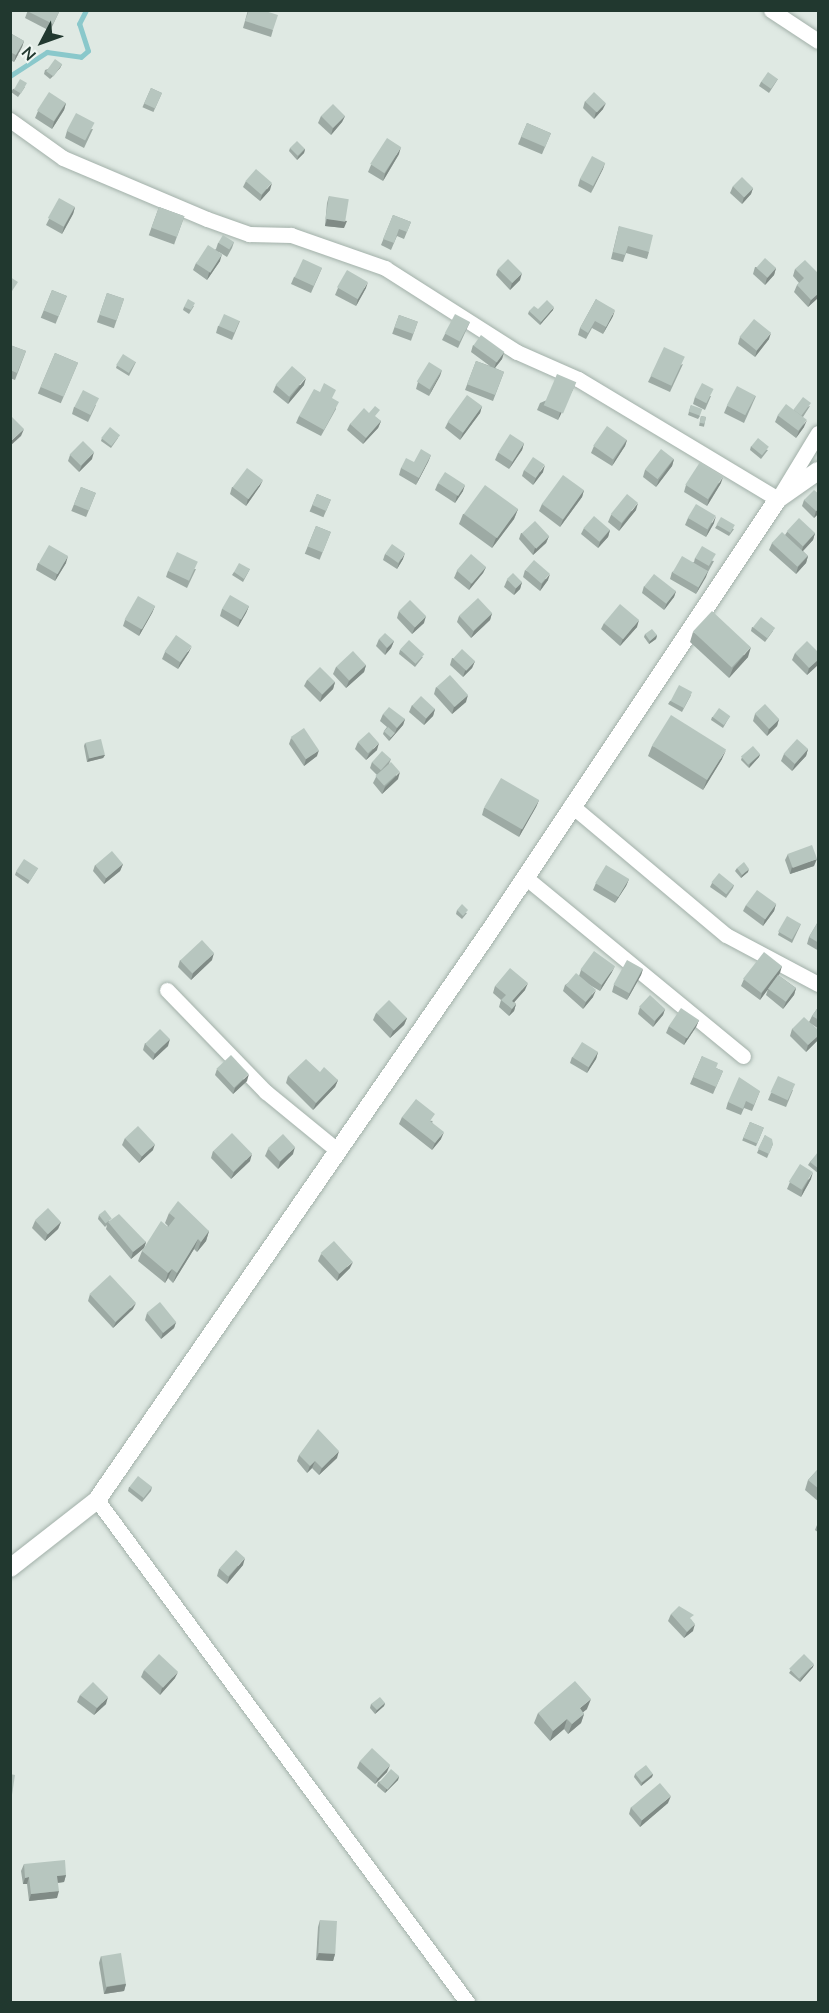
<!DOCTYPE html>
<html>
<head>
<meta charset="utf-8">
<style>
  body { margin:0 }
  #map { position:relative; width:829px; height:2013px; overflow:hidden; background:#dfe9e3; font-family:Mulish,sans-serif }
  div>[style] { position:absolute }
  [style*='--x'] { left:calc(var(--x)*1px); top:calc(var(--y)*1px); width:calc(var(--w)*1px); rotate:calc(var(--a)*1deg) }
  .stream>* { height:4.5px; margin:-2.25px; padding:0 2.25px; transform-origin:2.25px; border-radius:2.25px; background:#8ac8cb }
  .roads { filter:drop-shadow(0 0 2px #a2b0a9) drop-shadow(0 0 2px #a2b0a9) }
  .minor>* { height:15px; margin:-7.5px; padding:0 7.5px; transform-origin:7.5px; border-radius:7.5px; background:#fff }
  .tertiary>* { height:18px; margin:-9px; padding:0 9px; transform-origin:9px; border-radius:9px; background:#fff }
  .wall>* { inset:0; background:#9daaa4; transform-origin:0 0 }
  .shaded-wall>* { inset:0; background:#808b86 }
  .building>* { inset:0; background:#b7c6bf; transform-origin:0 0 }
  span { translate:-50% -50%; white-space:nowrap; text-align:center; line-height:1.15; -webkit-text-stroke:5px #eff6f2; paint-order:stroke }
  .frame { position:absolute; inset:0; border:12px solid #21382f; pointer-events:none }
  .north { position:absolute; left:12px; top:12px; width:60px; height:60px; -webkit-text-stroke:4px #eff6f2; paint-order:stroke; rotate:229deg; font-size:16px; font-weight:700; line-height:24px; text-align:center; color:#21382f }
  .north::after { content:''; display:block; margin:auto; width:21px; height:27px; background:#21382f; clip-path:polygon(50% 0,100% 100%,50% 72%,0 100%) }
</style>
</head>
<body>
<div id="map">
  <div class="stream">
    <div style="--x:10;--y:76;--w:44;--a:-33"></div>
    <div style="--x:47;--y:52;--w:34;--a:8"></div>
    <div style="--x:81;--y:57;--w:9;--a:-41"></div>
    <div style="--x:88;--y:51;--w:28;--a:-108"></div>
    <div style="--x:79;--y:24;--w:16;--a:-63"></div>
  </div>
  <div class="roads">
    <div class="minor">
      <div style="--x:771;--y:10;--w:56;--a:33.4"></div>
      <div style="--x:10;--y:120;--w:65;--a:35.6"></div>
      <div style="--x:63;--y:158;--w:156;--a:23"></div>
      <div style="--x:207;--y:219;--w:45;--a:19.7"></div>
      <div style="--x:249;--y:234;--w:42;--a:1.4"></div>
      <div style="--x:291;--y:235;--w:100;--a:19.3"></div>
      <div style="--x:385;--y:268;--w:156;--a:32.5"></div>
      <div style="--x:517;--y:352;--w:67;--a:23.9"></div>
      <div style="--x:578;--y:379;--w:233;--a:31"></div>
      <div style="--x:778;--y:499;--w:77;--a:-58.8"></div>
      <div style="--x:571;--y:805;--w:202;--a:40"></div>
      <div style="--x:726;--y:935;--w:104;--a:28"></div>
      <div style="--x:525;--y:877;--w:282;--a:39.4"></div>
      <div style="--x:167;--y:990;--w:142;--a:45.9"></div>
      <div style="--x:266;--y:1092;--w:93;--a:39.3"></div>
      <div style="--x:97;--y:1500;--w:624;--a:53.61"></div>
    </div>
    <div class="tertiary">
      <div style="--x:10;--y:1568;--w:110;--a:-38"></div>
      <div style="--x:97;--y:1500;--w:690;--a:-55.39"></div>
      <div style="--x:489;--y:932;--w:521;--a:-56.28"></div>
      <div style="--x:778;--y:499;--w:49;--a:-35"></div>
    </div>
  </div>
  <div class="wall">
    <div style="clip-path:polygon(28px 10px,60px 10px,50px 31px,25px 18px)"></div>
    <div style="clip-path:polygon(248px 10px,273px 30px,271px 37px,243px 28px)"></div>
    <div style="clip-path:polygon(10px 33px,24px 41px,22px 47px,14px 62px,10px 60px)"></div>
    <div style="clip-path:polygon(62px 64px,60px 68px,50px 79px,44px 74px,45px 70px)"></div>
    <div style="clip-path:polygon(778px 79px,769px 93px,759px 86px,761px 82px)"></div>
    <div style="clip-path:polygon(25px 87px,18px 97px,11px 92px,13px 89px)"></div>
    <div style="left:151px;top:88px;width:12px;height:21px;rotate:24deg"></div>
    <div style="clip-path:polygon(585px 101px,603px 109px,594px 119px,583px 108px)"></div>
    <div style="clip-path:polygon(66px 103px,64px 110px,52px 129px,35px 118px,38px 111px)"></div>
    <div style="clip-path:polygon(321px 116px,345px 116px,342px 122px,331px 135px,318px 123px)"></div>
    <div style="left:527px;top:123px;width:26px;height:23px;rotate:23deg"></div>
    <div style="clip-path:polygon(93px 129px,84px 148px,65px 138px,67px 131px)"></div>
    <div style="clip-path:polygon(290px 148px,305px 149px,304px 153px,297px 160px,289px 151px)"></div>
    <div style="clip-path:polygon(399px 154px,383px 181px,368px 172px,371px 165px)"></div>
    <div style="clip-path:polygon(605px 163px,591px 193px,578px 186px,580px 179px)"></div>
    <div style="clip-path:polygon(246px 181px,270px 190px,260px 201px,243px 187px)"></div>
    <div style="clip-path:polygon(733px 186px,753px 188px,751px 194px,742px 204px,730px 193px)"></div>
    <div style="clip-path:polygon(329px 196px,344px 228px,325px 226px,327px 203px)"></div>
    <div style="clip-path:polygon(75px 207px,73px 214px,62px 234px,46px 225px,49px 219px)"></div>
    <div style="left:159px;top:207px;width:27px;height:30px;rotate:20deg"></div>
    <div style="clip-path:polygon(393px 215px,411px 222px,404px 239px,397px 236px,391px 250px,381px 245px)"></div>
    <div style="clip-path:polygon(619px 226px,649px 252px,647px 259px,626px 253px,623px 262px,611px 259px)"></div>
    <div style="clip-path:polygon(234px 242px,232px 248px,227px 257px,219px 252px,220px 261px,207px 280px,193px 270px,196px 263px,216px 249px,218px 243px)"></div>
    <div style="clip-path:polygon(755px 267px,776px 268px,774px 275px,765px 285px,753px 274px)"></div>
    <div style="clip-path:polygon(322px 268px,311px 293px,291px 284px,294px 277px)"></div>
    <div style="clip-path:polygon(498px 269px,520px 280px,510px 290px,496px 275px)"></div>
    <div style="clip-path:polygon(795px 269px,819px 274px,819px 297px,808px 307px,794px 292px,797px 285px,799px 283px,793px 276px)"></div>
    <div style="clip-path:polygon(338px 288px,366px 288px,356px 306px,335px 295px)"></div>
    <div style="left:52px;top:290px;width:16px;height:30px;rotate:22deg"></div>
    <div style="left:107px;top:293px;width:18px;height:31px;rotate:19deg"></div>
    <div style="clip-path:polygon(596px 299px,613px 316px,603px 334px,592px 328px,586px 339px,578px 335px,580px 328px)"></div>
    <div style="clip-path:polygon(194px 306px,189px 314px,183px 310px,184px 307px)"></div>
    <div style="clip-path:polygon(538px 309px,553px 310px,540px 325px,528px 314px,529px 311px)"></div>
    <div style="left:399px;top:315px;width:20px;height:20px;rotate:20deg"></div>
    <div style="clip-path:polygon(240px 321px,232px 340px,216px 333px,218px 326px)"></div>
    <div style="clip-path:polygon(470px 322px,458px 348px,442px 340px,445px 334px)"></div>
    <div style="clip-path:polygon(740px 337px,769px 339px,755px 357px,738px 344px)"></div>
    <div style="clip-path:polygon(10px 345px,26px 351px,15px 380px,10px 378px)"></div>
    <div style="clip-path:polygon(473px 345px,504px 352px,502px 359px,495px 368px,504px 372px,493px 401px,465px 390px,476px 361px,490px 366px,471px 352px)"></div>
    <div style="left:55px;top:353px;width:25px;height:44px;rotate:23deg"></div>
    <div style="clip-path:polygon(136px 362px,129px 376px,116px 368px,117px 365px)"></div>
    <div style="clip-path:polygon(683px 364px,670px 392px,648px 382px,651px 376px)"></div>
    <div style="clip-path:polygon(442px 370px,429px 396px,416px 389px,418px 382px)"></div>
    <div style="clip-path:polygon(276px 385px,304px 385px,288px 404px,273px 392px)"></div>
    <div style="clip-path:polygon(573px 389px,558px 420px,537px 410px,540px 403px)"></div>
    <div style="clip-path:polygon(711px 396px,705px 410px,693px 404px,695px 397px)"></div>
    <div style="clip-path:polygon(756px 396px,744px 423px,724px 413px,727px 406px)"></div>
    <div style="clip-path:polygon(333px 399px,336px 409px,321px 436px,296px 423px,299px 416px)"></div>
    <div style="clip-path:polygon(96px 405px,88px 422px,72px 414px,74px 407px)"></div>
    <div style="clip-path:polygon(691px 405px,700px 416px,698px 419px,688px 415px)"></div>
    <div style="clip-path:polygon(482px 406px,480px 413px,460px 440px,445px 428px,448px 422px)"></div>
    <div style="clip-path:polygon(810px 406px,803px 417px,804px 427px,796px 438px,775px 422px,778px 415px,794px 410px)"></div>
    <div style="clip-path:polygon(369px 413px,381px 421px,378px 428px,363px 444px,347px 430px,350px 424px)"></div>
    <div style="left:701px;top:416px;width:5px;height:10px;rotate:11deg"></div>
    <div style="clip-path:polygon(102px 438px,118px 438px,111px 448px,101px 441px)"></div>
    <div style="clip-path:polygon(627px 440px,625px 446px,612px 466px,591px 453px,594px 446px)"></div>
    <div style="clip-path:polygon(524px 443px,522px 450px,509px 469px,495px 460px,498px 453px)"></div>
    <div style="clip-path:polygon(751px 446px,768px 450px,761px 459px,750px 450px)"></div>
    <div style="clip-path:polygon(70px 455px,92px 459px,79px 472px,68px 461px)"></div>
    <div style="clip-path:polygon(431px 455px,428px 462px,416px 485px,399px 475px,401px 468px)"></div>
    <div style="clip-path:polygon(674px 459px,672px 466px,656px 487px,643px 477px,645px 470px)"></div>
    <div style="clip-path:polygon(524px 470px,543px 472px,533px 485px,522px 476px)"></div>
    <div style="clip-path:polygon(438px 483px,463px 491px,455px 503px,435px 490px)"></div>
    <div style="clip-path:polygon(721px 483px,707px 506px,684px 492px,686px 485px)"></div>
    <div style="clip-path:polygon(260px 486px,246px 506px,230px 494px,232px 487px)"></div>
    <div style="left:81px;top:487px;width:16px;height:26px;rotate:22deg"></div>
    <div style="clip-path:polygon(584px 490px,582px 497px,560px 527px,539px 511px,542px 504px)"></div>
    <div style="left:317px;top:494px;width:15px;height:19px;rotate:23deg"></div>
    <div style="clip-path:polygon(819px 494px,819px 513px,814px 518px,802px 506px,804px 500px)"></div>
    <div style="clip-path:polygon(518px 509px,514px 519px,492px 548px,459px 524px,463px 514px)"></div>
    <div style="clip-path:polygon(636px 510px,619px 531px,608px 522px,611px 515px)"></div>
    <div style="clip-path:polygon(688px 518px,714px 523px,706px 537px,685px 525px)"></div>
    <div style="clip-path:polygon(717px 525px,734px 529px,729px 536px,715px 528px)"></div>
    <div style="left:316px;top:526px;width:16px;height:30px;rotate:22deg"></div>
    <div style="clip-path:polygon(584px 528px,610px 530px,608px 537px,598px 548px,581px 534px)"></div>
    <div style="clip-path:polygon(787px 532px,815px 533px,813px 540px,803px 551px,808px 556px,806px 563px,796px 574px,769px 550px,772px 543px,785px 535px)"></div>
    <div style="clip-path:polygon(521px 533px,549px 536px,546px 543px,533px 555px,519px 539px)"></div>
    <div style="clip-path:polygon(385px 554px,403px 559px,397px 569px,383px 560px)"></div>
    <div style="clip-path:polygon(695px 558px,714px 561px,696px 594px,670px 579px,672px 572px,694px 562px)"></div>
    <div style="clip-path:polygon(38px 563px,66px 563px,55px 581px,36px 570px)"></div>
    <div style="clip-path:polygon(486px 567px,483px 573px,469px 590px,454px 578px,457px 571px)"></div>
    <div style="clip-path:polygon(196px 569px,187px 588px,166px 577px,168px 571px)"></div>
    <div style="clip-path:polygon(250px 569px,243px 582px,232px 575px,234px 572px)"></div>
    <div style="clip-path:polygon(525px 570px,548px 580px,540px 591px,523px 577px)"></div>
    <div style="clip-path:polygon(507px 580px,522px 582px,520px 589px,514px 595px,504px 587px)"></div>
    <div style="clip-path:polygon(644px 586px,676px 591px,674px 597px,664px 610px,642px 593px)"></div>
    <div style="clip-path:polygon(155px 606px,152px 613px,139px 636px,123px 626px,125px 620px)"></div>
    <div style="clip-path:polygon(249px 606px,246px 613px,238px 627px,220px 616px,222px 609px)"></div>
    <div style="clip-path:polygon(399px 611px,424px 623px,412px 634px,397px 618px)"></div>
    <div style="clip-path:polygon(492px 613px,490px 620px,471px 638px,457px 622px,459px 616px)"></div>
    <div style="clip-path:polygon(604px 623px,637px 627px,620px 646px,601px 629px)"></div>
    <div style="clip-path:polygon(752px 627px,773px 631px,765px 642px,751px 631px)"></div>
    <div style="clip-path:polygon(693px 632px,748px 657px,729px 678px,690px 642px)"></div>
    <div style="clip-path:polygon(645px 634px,657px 635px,656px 639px,649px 644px,644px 637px)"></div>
    <div style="clip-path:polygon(379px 639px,394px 641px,391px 648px,385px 655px,376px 646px)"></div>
    <div style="clip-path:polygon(400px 650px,423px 657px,415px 667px,399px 654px)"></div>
    <div style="clip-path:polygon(165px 652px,189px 652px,178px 669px,162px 659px)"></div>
    <div style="clip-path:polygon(795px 653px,819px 653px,819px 664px,807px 675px,792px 660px)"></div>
    <div style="clip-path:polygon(452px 658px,475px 661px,472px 668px,463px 677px,450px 665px)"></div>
    <div style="clip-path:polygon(366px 665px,364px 672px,346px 688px,333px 674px,336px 667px)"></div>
    <div style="clip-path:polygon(307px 680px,335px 682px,333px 689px,320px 702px,304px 686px)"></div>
    <div style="clip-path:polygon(436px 687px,466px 702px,452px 714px,434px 694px)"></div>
    <div style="clip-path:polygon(691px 695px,682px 712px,668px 704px,670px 701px)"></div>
    <div style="clip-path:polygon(412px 705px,435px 709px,433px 716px,424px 725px,409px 712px)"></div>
    <div style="clip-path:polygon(383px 714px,405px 719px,403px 725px,389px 741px,383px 734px,384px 731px,387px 727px,380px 721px)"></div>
    <div style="clip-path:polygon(755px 714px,779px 719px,777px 726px,767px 736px,753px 721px)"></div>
    <div style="clip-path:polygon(730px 716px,723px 728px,711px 720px,712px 717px)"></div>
    <div style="clip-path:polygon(291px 738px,317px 756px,304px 766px,289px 744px)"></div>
    <div style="clip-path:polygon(358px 742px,377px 750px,366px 760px,355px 749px)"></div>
    <div style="clip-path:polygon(85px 743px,105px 755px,103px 758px,87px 762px,84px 746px)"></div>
    <div style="clip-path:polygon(652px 746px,722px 759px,703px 790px,648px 756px)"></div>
    <div style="clip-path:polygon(808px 749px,806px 756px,792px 771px,781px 761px,784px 754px)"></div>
    <div style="clip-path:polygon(760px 754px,759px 757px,749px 768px,741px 760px,742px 757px)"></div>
    <div style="clip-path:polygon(391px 759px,389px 764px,398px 779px,382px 794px,373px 783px,377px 775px,370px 768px,372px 762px)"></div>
    <div style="clip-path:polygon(539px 800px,536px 807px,519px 837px,482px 815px,484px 808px)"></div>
    <div style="clip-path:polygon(788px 854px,814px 866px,790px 874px,785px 860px)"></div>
    <div style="clip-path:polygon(123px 864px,120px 871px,104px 884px,93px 871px,95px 865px)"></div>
    <div style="clip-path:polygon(38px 868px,28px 884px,15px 875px,16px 872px)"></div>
    <div style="clip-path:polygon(737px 868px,748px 872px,741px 878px,735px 871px)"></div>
    <div style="clip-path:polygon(629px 879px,626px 886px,615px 903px,593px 890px,596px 883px)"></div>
    <div style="clip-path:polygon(712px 883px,734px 885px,733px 888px,726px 898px,710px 887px)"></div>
    <div style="clip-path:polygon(776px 904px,774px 911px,763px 926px,743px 911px,746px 905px)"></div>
    <div style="clip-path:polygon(457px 910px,467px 913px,462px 919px,456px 914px)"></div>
    <div style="clip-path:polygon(819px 920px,819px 951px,807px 944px,809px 937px)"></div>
    <div style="clip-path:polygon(801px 924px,792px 943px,778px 935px,779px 932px)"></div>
    <div style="clip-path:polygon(180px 960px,212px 960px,191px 980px,178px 967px)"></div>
    <div style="clip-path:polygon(782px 966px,778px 975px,796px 988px,794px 995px,783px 1009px,766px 995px,768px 989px,760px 1000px,741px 986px,744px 979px)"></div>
    <div style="clip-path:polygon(643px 969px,641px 975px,627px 1000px,612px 992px,614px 985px)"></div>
    <div style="clip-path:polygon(581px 970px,612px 972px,600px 991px,588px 984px,593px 997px,583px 1009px,563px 991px,565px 985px,579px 976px)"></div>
    <div style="clip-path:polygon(495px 986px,525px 990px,514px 1002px,516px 1004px,514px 1011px,509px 1016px,499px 1007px,501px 1000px,493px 993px)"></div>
    <div style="clip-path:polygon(819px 1006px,819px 1029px,810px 1023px,819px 1031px,819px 1038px,818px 1040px,806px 1052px,790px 1036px,792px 1029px,809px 1022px,812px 1016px)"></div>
    <div style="clip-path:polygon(640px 1007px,665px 1009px,663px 1015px,653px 1027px,638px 1014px)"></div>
    <div style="clip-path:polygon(376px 1013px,407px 1018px,404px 1025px,390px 1038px,373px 1020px)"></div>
    <div style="clip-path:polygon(699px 1020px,696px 1027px,684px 1045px,666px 1033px,669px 1026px)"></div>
    <div style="clip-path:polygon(145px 1043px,168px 1046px,153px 1060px,143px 1050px)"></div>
    <div style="clip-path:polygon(598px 1052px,596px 1059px,587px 1073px,570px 1063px,572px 1057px)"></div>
    <div style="clip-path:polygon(702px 1056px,716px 1068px,723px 1071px,713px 1094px,690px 1084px)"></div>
    <div style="clip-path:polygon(217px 1069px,247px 1081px,233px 1094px,215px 1075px)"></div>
    <div style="clip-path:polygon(320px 1072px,338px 1080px,335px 1087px,313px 1110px,286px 1083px,288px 1076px)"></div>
    <div style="clip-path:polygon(793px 1090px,786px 1107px,768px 1100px,771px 1093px)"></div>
    <div style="clip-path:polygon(760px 1091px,752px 1111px,744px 1108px,741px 1115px,726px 1109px,728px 1102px)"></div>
    <div style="clip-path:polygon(402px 1117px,433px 1121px,432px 1122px,441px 1139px,432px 1150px,399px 1124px)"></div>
    <div style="left:750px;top:1122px;width:15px;height:20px;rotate:23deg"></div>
    <div style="clip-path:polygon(765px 1135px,773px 1144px,767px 1158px,757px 1153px)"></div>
    <div style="clip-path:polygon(125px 1138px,153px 1150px,139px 1163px,122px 1145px)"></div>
    <div style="clip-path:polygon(268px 1149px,293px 1154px,278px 1169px,265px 1156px)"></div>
    <div style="clip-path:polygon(213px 1151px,250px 1161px,231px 1179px,211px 1158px)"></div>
    <div style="clip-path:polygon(819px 1153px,819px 1174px,808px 1165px,810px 1162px)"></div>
    <div style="clip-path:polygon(811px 1179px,801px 1197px,787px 1189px,790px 1182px)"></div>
    <div style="clip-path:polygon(169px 1213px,209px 1231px,206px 1241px,197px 1252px,194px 1249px,173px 1283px,168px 1278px,165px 1283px,138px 1261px,142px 1251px,168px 1226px,165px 1223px)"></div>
    <div style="clip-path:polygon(99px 1215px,146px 1242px,144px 1248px,131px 1259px,106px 1229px,107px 1225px,105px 1227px,98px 1219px)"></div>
    <div style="clip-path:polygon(35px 1221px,61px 1222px,58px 1229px,45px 1241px,32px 1228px)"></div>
    <div style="clip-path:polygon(321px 1254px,350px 1268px,337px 1281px,318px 1261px)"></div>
    <div style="clip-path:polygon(90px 1294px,133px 1309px,113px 1328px,88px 1301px)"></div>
    <div style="clip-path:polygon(147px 1313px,176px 1322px,174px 1328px,161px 1339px,145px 1320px)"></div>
    <div style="clip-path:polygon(299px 1455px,337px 1458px,319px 1475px,312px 1468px,307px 1473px,297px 1461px)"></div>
    <div style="clip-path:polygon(819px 1468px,819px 1502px,805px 1490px,808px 1480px)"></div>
    <div style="clip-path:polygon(129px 1487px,152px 1487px,151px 1491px,142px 1502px,128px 1491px)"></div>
    <div style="clip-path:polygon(819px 1520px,819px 1533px,815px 1530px)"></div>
    <div style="clip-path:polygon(243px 1565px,227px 1584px,217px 1576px,219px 1569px)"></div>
    <div style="clip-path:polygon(671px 1614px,692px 1620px,693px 1631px,684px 1638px,668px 1621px)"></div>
    <div style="clip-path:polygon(813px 1667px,800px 1682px,789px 1673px,791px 1670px)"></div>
    <div style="clip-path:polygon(144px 1670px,175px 1678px,160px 1695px,141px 1677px)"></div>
    <div style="clip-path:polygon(80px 1695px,106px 1704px,94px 1715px,77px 1702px)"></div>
    <div style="clip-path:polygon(385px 1703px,384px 1706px,375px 1714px,370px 1708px,371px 1704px)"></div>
    <div style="clip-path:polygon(587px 1709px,583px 1712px,584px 1714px,581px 1723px,568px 1734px,564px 1729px,550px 1741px,534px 1723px,538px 1713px)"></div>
    <div style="clip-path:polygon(360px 1761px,387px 1772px,375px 1784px,357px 1768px)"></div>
    <div style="clip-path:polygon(635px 1774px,653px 1774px,652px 1777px,641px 1786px,634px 1777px)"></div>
    <div style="clip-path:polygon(399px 1776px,398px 1780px,385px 1793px,377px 1786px,378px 1782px)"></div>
    <div style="clip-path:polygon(668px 1803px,640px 1827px,629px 1814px,631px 1807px)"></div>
    <div style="clip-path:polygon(24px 1864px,66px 1875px,64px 1882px,58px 1883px,57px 1898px,29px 1901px,27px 1884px,23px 1884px,21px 1871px)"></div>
    <div style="clip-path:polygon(320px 1920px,335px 1954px,333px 1961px,316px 1960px,318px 1927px)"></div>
    <div style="clip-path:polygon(101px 1956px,126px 1984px,124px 1991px,104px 1994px,99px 1963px)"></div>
  </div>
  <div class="shaded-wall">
    <div style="clip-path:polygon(24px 41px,22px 47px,14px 62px,16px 55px)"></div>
    <div style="clip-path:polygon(62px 64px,60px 68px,50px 79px,52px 76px)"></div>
    <div style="clip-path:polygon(66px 103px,64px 110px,52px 129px,54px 122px)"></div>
    <div style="clip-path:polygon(606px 103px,603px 109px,594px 119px,596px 112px)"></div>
    <div style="clip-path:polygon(345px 116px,342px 122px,331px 135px,333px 128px)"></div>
    <div style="clip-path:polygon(401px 147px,399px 154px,383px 181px,385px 174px)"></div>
    <div style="clip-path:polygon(305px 149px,304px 153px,297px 160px,298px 157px)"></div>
    <div style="clip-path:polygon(605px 163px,603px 169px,591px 193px,594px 186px)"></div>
    <div style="clip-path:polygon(272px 183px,270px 190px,260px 201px,262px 195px)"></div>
    <div style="clip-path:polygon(753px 188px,751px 194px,742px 204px,744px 197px)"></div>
    <div style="clip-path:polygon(75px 207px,73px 214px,62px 234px,64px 227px)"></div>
    <div style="clip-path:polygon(327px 219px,347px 221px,344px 228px,325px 226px)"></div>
    <div style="clip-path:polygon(222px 254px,220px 261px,207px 280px,209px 273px)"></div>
    <div style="clip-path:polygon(776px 268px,774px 275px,765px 285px,767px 278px)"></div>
    <div style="clip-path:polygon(522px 273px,520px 280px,510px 290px,512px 283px)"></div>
    <div style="clip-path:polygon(368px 282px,366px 288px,356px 306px,358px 299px)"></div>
    <div style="clip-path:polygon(819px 293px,819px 297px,808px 307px,811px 300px)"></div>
    <div style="clip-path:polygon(554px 307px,553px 310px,540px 325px,541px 322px)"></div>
    <div style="clip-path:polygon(615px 310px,613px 316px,603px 334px,606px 327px)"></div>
    <div style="clip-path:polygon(771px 333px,769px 339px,755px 357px,757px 350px)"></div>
    <div style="clip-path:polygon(504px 352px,502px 359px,494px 369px,496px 363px)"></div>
    <div style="clip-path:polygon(442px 370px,440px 376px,429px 396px,432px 389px)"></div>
    <div style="clip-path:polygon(306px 378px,304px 385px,288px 404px,290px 398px)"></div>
    <div style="clip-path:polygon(576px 382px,573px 389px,558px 420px,560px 413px)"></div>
    <div style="clip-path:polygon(482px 406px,480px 413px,460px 440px,463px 433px)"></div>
    <div style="clip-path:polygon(807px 420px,804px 427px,796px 438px,799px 431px)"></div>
    <div style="clip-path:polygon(381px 421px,378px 428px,363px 444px,366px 438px)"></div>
    <div style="clip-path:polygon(24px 429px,21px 436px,10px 446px,10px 442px)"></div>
    <div style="clip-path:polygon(627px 440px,625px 446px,612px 466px,615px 459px)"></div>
    <div style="clip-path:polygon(524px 443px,522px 450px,509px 469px,512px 463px)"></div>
    <div style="clip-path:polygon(94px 452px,92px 459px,79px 472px,82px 465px)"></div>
    <div style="clip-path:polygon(431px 455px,428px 462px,416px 485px,419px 478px)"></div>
    <div style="clip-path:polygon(674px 459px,672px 466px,656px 487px,659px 480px)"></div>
    <div style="clip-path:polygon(545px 465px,543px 472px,533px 485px,536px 478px)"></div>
    <div style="clip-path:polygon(723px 477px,721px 483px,707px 506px,709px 499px)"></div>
    <div style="clip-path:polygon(263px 480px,260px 486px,246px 506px,248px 499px)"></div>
    <div style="clip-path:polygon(465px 485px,463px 491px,455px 503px,457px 496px)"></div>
    <div style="clip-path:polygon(584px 490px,582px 497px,560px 527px,563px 520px)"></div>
    <div style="clip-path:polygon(638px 503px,636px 510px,619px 531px,622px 524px)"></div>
    <div style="clip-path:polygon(518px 509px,514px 519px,492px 548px,496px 538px)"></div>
    <div style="clip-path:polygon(819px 509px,819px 513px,814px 518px,816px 511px)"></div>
    <div style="clip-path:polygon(716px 516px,714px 523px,706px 537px,708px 531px)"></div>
    <div style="clip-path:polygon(610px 530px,608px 537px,598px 548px,600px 542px)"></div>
    <div style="clip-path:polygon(815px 533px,813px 540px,801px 553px,803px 547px)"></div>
    <div style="clip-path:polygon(549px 536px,546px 543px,533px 555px,535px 548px)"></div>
    <div style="clip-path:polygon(405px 553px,403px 559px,397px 569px,399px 563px)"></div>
    <div style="clip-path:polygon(68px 556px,66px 563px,55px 581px,57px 574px)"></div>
    <div style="clip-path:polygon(808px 556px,806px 563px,796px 574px,798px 567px)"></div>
    <div style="clip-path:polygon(486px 567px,483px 573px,469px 590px,471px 584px)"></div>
    <div style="clip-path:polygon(708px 571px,706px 577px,696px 594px,699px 587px)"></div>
    <div style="clip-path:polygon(550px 574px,548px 580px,540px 591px,542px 584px)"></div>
    <div style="clip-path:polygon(522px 582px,520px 589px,514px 595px,516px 588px)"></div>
    <div style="clip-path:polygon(676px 591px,674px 597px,664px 610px,667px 603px)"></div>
    <div style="clip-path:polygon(155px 606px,152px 613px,139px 636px,141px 629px)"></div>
    <div style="clip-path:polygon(249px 606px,246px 613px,238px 627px,240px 620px)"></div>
    <div style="clip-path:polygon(492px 613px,490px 620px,471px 638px,474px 631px)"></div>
    <div style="clip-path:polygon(426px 616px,424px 623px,412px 634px,415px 627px)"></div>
    <div style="clip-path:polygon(639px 620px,637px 627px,620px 646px,623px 639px)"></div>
    <div style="clip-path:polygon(657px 635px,656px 639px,649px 644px,650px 641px)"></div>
    <div style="clip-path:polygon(394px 641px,391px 648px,385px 655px,387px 648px)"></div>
    <div style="clip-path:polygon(192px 646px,189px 652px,178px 669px,180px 663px)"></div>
    <div style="clip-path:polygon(751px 647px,748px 657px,729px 678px,733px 668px)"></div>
    <div style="clip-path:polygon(819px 659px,819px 664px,807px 675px,809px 668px)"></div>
    <div style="clip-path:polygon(475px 661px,472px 668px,463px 677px,465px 671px)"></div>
    <div style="clip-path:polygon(366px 665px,364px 672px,346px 688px,349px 681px)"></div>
    <div style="clip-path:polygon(335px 682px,333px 689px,320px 702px,322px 695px)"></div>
    <div style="clip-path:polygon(468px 695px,466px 702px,452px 714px,454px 707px)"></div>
    <div style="clip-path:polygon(435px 709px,433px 716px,424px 725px,426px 719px)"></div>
    <div style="clip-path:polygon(405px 719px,403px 725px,389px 741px,391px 737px,395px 733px,397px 728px)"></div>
    <div style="clip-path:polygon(779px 719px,777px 726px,767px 736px,769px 729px)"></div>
    <div style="clip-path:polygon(379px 743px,377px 750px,366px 760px,369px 754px)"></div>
    <div style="clip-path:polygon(808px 749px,806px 756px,792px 771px,795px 764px)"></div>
    <div style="clip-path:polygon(319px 750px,317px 756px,304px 766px,306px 759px)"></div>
    <div style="clip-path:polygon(726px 750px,722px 759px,703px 790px,707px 780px)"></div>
    <div style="clip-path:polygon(760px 754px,759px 757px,749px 768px,750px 764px)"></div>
    <div style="clip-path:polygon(105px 755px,103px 758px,87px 762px,89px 758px)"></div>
    <div style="clip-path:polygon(400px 772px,398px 779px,382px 794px,385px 787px)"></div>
    <div style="clip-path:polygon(539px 800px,536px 807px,519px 837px,521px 830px)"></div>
    <div style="clip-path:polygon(817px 859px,814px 866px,790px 874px,792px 867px)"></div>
    <div style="clip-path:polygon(123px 864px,120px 871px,104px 884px,106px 878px)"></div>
    <div style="clip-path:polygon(749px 869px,748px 872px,741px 878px,742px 875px)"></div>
    <div style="clip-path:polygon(629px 879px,626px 886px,615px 903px,618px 897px)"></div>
    <div style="clip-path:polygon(776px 904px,774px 911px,763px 926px,765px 919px)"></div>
    <div style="clip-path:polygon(214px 953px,212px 960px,191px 980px,193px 973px)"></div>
    <div style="clip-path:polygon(615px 966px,612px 972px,600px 991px,602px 985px)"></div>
    <div style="clip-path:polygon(782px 966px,780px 973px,760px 1000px,762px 993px)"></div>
    <div style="clip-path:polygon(643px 969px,641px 975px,627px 1000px,630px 993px)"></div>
    <div style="clip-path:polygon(528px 983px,525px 990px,510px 1007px,512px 1001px)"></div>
    <div style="clip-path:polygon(796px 988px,794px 995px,783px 1009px,786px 1002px)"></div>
    <div style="clip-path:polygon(596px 990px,593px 997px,583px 1009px,586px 1002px)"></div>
    <div style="clip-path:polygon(516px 1004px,514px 1011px,509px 1016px,512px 1009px)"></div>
    <div style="clip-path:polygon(665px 1009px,663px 1015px,653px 1027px,656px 1020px)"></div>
    <div style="clip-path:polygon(407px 1018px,404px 1025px,390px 1038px,393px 1031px)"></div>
    <div style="clip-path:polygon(699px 1020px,696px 1027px,684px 1045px,686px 1038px)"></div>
    <div style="clip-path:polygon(819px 1035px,818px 1040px,806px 1052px,808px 1045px)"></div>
    <div style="clip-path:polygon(170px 1039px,168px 1046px,153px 1060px,155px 1053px)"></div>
    <div style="clip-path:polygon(598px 1052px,596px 1059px,587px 1073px,589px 1067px)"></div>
    <div style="clip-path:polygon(249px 1074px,247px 1081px,233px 1094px,235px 1088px)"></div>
    <div style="clip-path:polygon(338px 1080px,335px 1087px,313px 1110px,316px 1103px)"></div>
    <div style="clip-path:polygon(444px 1132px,441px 1139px,432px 1150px,435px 1143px)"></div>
    <div style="clip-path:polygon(155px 1144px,153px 1150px,139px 1163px,142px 1156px)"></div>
    <div style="clip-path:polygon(295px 1147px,293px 1154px,278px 1169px,280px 1162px)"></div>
    <div style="clip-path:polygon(252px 1154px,250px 1161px,231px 1179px,234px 1172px)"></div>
    <div style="clip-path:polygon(813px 1172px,811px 1179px,801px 1197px,803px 1190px)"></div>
    <div style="clip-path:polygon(61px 1222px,58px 1229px,45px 1241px,47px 1235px)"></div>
    <div style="clip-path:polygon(209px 1231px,206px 1241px,197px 1252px,201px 1242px)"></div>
    <div style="clip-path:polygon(198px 1239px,194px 1249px,173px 1283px,177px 1273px)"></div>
    <div style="clip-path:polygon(146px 1242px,144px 1248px,131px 1259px,133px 1252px)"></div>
    <div style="clip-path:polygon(353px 1262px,350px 1268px,337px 1281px,339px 1274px)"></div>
    <div style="clip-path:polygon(172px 1269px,168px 1278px,165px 1283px,168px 1273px)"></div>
    <div style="clip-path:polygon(136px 1303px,133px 1309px,113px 1328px,116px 1322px)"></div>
    <div style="clip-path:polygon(176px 1322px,174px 1328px,161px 1339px,163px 1332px)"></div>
    <div style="clip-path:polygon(339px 1451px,337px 1458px,319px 1475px,322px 1468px)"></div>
    <div style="clip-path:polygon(315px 1461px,312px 1468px,307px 1473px,310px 1466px)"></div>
    <div style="clip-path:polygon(245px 1558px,243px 1565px,227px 1584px,229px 1577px)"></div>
    <div style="clip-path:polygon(695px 1624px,693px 1631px,684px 1638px,687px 1632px)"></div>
    <div style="clip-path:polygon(814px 1664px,813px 1667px,800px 1682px,801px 1679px)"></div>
    <div style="clip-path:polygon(178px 1672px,175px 1678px,160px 1695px,162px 1688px)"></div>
    <div style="clip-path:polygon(108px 1697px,106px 1704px,94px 1715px,97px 1708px)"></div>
    <div style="clip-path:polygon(591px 1699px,587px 1709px,576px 1718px,580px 1708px)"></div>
    <div style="clip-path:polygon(385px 1703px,384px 1706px,375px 1714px,377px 1710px)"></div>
    <div style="clip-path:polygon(584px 1714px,581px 1723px,568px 1734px,572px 1724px)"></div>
    <div style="clip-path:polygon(567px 1719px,564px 1729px,550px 1741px,553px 1731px)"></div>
    <div style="clip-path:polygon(390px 1765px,387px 1772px,375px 1784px,378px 1778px)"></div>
    <div style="clip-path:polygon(653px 1774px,652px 1777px,641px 1786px,642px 1783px)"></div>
    <div style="clip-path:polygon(399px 1776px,398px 1780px,385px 1793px,386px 1790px)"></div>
    <div style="clip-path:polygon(671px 1796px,668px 1803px,640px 1827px,642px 1820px)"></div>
    <div style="clip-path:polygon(66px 1875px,64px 1882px,55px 1883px,57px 1876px)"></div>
    <div style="clip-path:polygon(29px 1877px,27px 1884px,23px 1884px,25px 1878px)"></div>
    <div style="clip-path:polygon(59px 1891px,57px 1898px,29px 1901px,31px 1894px)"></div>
    <div style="clip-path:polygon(319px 1953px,335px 1954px,333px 1961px,316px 1960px)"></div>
    <div style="clip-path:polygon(126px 1984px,124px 1991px,104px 1994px,107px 1987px)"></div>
  </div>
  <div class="building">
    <div style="clip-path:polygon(28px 10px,60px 10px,53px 24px,27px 11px)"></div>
    <div style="clip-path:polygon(249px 10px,262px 10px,278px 15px,273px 30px,245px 21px)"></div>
    <div style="clip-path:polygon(10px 33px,24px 41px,16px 55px,10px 52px)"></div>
    <div style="left:55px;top:59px;width:9px;height:15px;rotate:36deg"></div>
    <div style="left:768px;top:72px;width:12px;height:12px;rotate:35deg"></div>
    <div style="left:20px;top:79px;width:8px;height:12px;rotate:30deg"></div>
    <div style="left:151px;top:88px;width:12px;height:17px;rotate:24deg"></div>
    <div style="left:49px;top:92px;width:20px;height:22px;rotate:33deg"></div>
    <div style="left:594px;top:92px;width:16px;height:13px;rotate:43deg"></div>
    <div style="left:333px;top:104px;width:17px;height:17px;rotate:45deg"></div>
    <div style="left:76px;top:113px;width:21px;height:20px;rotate:28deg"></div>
    <div style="left:527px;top:123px;width:26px;height:15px;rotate:23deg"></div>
    <div style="left:387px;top:138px;width:17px;height:31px;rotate:33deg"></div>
    <div style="left:297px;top:141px;width:11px;height:10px;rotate:45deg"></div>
    <div style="left:592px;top:156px;width:15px;height:26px;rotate:28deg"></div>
    <div style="left:256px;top:169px;width:21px;height:16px;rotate:41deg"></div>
    <div style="left:742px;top:177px;width:16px;height:13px;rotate:45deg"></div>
    <div style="left:329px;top:196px;width:20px;height:23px;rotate:9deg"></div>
    <div style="left:59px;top:198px;width:18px;height:23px;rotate:29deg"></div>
    <div style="left:159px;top:207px;width:27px;height:22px;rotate:20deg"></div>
    <div style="clip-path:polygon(393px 215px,411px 222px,407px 232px,399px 229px,394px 243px,383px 239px)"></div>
    <div style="clip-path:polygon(619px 226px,653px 235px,649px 252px,628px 246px,625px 255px,613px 252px)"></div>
    <div style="left:223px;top:235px;width:13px;height:9px;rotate:32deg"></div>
    <div style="left:208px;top:245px;width:17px;height:22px;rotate:33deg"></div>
    <div style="left:765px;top:258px;width:15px;height:13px;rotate:42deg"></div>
    <div style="left:303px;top:259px;width:21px;height:20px;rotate:25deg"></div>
    <div style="left:508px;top:259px;width:20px;height:14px;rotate:45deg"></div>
    <div style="clip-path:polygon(805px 260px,819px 274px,819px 293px,811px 300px,797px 285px,804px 278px,795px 269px)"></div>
    <div style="left:347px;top:270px;width:24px;height:20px;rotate:30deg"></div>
    <div style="clip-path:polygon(10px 277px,18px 282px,12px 291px,10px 290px)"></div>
    <div style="left:52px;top:290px;width:16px;height:22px;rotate:22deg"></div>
    <div style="left:107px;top:293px;width:18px;height:23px;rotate:19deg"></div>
    <div style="clip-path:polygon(188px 299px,195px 303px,191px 310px,184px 307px)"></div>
    <div style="clip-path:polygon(596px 299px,615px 310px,606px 327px,595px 321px,588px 333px,580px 328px)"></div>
    <div style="clip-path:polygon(547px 300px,554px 307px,541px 322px,529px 311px,534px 306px,538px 309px)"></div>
    <div style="left:224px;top:314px;width:17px;height:13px;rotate:24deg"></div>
    <div style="left:455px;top:314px;width:17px;height:22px;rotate:28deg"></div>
    <div style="left:399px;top:315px;width:20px;height:13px;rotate:20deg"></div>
    <div style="left:754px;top:319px;width:22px;height:23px;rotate:39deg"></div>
    <div style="left:481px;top:335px;width:29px;height:13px;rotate:36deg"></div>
    <div style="clip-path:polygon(10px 345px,26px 351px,17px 373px,10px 370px)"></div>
    <div style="left:664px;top:347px;width:23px;height:32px;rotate:25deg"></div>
    <div style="left:55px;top:353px;width:25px;height:37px;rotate:23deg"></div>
    <div style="left:123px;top:354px;width:15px;height:13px;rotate:32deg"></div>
    <div style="left:476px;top:361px;width:30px;height:25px;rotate:21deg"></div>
    <div style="left:429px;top:362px;width:15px;height:23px;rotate:32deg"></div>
    <div style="left:292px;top:366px;width:18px;height:25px;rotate:41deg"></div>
    <div style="left:557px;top:374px;width:21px;height:34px;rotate:23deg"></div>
    <div style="clip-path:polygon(324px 383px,336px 390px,332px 398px,339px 402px,324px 430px,299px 416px,314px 389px,320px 392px)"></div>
    <div style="left:702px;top:383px;width:13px;height:16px;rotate:27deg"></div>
    <div style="left:737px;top:386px;width:21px;height:22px;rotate:28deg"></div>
    <div style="left:83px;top:390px;width:18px;height:19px;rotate:27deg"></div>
    <div style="left:467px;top:395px;width:19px;height:33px;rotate:36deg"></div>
    <div style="left:803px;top:397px;width:10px;height:16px;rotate:37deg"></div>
    <div style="left:786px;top:404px;width:26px;height:14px;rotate:37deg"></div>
    <div style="left:691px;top:405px;width:12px;height:7px;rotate:20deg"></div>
    <div style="clip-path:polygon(375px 406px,380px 410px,375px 416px,381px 421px,366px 438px,350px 424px,364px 408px,369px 413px)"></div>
    <div style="clip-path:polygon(10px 415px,24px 429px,10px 442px)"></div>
    <div style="left:701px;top:416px;width:5px;height:7px;rotate:11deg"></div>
    <div style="left:607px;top:426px;width:24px;height:24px;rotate:35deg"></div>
    <div style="left:110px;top:427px;width:13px;height:14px;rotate:39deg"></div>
    <div style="left:510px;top:434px;width:17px;height:22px;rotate:33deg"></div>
    <div style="left:758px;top:438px;width:14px;height:11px;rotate:39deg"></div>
    <div style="left:83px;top:441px;width:16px;height:19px;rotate:45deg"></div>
    <div style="clip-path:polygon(421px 449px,431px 455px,419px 478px,401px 468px,406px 458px,414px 462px)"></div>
    <div style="left:661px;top:449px;width:16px;height:26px;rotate:38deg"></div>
    <div style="left:533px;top:457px;width:14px;height:16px;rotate:34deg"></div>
    <div style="left:700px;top:462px;width:27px;height:27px;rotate:33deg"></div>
    <div style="left:247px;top:468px;width:20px;height:24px;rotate:37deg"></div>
    <div style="left:445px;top:472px;width:24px;height:13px;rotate:33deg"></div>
    <div style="left:563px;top:475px;width:26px;height:36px;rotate:36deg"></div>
    <div style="left:485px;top:485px;width:41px;height:36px;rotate:36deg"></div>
    <div style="left:81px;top:487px;width:16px;height:19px;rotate:22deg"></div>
    <div style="clip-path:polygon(814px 490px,819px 494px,819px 509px,816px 511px,804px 500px)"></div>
    <div style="left:317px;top:494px;width:15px;height:12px;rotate:23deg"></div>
    <div style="left:627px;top:494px;width:14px;height:26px;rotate:39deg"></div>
    <div style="left:696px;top:504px;width:23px;height:16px;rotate:31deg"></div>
    <div style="left:594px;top:516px;width:21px;height:16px;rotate:41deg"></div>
    <div style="left:721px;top:517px;width:16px;height:9px;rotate:30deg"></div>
    <div style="left:799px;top:518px;width:22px;height:18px;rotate:43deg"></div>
    <div style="left:535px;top:521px;width:21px;height:18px;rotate:47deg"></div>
    <div style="left:316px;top:526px;width:16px;height:22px;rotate:22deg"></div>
    <div style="left:782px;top:532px;width:35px;height:15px;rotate:43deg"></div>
    <div style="left:392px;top:544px;width:16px;height:12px;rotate:35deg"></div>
    <div style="left:49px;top:545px;width:22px;height:21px;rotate:30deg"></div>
    <div style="left:702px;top:546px;width:16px;height:14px;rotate:30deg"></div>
    <div style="left:177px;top:552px;width:23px;height:21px;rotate:25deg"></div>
    <div style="left:471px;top:554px;width:20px;height:22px;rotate:41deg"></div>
    <div style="left:682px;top:556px;width:30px;height:19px;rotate:30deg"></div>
    <div style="left:534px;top:560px;width:21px;height:13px;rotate:41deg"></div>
    <div style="clip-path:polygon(239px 563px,250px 569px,244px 579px,234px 572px)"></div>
    <div style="left:513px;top:573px;width:13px;height:9px;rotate:45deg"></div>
    <div style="left:654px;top:574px;width:28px;height:16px;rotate:38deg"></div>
    <div style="left:230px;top:595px;width:22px;height:16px;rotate:30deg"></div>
    <div style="left:138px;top:596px;width:20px;height:27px;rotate:30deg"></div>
    <div style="left:478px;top:598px;width:21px;height:26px;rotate:47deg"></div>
    <div style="left:410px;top:600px;width:23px;height:16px;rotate:45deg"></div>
    <div style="left:620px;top:604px;width:25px;height:25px;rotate:40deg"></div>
    <div style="left:712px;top:611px;width:53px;height:28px;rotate:43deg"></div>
    <div style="left:761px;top:617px;width:18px;height:13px;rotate:38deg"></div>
    <div style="clip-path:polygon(652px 629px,657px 635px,650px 641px,645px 634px)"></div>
    <div style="clip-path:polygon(385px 633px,394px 641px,387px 648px,379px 639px)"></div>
    <div style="left:176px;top:635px;width:19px;height:20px;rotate:35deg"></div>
    <div style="left:409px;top:640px;width:21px;height:13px;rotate:43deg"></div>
    <div style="clip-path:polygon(807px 641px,819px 653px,819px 659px,809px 668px,795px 653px)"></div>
    <div style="left:462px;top:649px;width:18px;height:13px;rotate:43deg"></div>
    <div style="left:353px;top:651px;width:19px;height:23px;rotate:47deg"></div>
    <div style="left:320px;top:667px;width:21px;height:18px;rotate:45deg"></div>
    <div style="left:450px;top:675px;width:27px;height:18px;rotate:48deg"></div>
    <div style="left:679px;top:685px;width:15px;height:18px;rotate:28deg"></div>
    <div style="left:421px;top:696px;width:19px;height:13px;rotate:43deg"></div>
    <div style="left:765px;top:704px;width:21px;height:14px;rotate:47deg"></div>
    <div style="clip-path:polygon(389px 707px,405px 719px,397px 728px,383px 714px)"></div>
    <div style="left:719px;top:708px;width:14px;height:11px;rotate:36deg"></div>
    <div style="left:671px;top:715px;width:65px;height:36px;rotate:32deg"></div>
    <div style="left:388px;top:727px;width:9px;height:6px;rotate:41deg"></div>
    <div style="left:304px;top:728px;width:27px;height:16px;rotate:56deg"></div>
    <div style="left:369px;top:732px;width:15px;height:15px;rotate:48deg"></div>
    <div style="left:101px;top:739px;width:16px;height:16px;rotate:76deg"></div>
    <div style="left:797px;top:739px;width:15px;height:20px;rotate:42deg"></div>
    <div style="left:753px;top:746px;width:11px;height:16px;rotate:49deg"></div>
    <div style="left:382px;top:751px;width:12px;height:15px;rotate:42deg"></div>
    <div style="left:391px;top:762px;width:13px;height:21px;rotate:48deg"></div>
    <div style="left:501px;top:778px;width:44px;height:34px;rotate:30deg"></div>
    <div style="left:812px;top:845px;width:15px;height:26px;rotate:70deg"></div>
    <div style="left:112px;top:851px;width:17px;height:22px;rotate:50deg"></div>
    <div style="left:24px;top:859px;width:17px;height:15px;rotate:33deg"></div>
    <div style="clip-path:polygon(744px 862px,749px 869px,742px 875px,737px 868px)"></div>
    <div style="left:606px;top:865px;width:27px;height:21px;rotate:31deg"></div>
    <div style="left:719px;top:873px;width:19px;height:12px;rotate:39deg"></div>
    <div style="left:757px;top:890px;width:24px;height:19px;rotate:36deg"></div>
    <div style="clip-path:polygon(462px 904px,468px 910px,463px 916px,457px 910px)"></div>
    <div style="left:787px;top:916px;width:16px;height:18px;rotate:30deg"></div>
    <div style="clip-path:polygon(819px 920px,819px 943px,809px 937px)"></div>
    <div style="left:202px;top:940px;width:18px;height:30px;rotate:47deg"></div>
    <div style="left:594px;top:951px;width:26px;height:23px;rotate:36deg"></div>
    <div style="left:764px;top:952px;width:23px;height:34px;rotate:38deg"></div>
    <div style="left:627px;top:960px;width:18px;height:28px;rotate:29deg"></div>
    <div style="clip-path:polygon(510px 968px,528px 983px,512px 1001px,516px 1004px,512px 1009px,501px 1000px,506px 995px,495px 986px)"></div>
    <div style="left:576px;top:973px;width:26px;height:16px;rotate:40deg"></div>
    <div style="left:778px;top:975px;width:22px;height:17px;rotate:36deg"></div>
    <div style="left:650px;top:995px;width:21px;height:16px;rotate:43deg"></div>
    <div style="left:389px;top:1000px;width:25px;height:18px;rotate:45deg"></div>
    <div style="clip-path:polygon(819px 1006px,819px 1020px,812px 1016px)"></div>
    <div style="left:681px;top:1008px;width:22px;height:22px;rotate:34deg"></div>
    <div style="clip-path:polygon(804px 1017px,819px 1031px,819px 1035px,808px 1045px,792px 1029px)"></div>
    <div style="left:160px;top:1029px;width:14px;height:21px;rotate:45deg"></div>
    <div style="left:582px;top:1042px;width:19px;height:18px;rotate:32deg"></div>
    <div style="left:231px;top:1055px;width:26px;height:20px;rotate:47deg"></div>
    <div style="clip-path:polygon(702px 1056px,718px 1063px,716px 1068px,723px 1071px,716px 1087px,693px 1077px)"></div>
    <div style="clip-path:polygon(306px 1059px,320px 1072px,324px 1067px,338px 1080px,316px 1103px,288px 1076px)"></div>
    <div style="left:778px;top:1076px;width:19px;height:18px;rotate:25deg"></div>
    <div style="clip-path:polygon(739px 1077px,760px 1091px,754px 1105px,746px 1101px,743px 1109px,728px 1102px)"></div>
    <div style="clip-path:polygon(416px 1099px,435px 1114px,430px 1121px,444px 1132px,435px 1143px,402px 1117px)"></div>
    <div style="left:750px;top:1122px;width:15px;height:17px;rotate:23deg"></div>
    <div style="left:138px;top:1126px;width:25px;height:18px;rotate:47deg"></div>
    <div style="left:232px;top:1133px;width:29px;height:26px;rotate:46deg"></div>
    <div style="left:283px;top:1134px;width:18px;height:21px;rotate:47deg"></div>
    <div style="clip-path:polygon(765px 1135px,772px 1139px,773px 1144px,769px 1154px,758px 1149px)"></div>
    <div style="clip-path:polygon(818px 1152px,819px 1153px,819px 1169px,810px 1162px)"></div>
    <div style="left:800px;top:1164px;width:15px;height:21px;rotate:32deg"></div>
    <div style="clip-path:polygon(178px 1201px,209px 1231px,201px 1242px,198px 1239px,177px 1273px,172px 1269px,168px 1273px,142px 1251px,161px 1221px,168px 1227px,175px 1218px,169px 1213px)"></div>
    <div style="left:48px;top:1208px;width:19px;height:18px;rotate:47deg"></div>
    <div style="left:105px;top:1210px;width:11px;height:8px;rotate:52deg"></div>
    <div style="clip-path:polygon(119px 1214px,146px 1242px,133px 1252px,108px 1222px)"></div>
    <div style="left:334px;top:1241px;width:28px;height:18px;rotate:48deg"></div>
    <div style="left:110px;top:1275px;width:38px;height:28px;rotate:47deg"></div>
    <div style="left:160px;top:1302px;width:26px;height:17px;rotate:51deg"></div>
    <div style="clip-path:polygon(318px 1429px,339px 1451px,322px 1468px,315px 1461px,310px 1466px,299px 1455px)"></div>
    <div style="clip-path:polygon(819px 1468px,819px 1489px,808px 1480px)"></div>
    <div style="left:138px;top:1476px;width:18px;height:14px;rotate:38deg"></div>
    <div style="left:236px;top:1550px;width:12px;height:25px;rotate:42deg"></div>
    <div style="clip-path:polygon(679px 1606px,694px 1615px,690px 1618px,695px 1624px,687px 1632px,671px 1614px)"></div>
    <div style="left:159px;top:1654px;width:26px;height:22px;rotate:43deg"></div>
    <div style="left:804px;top:1654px;width:14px;height:21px;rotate:45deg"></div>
    <div style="clip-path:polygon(575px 1681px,591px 1699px,580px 1708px,584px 1714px,572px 1724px,567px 1719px,553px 1731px,538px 1713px)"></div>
    <div style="clip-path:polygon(93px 1682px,108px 1697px,97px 1708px,80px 1695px)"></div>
    <div style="clip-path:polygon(380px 1697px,385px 1703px,377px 1710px,371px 1704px)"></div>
    <div style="left:372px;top:1748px;width:25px;height:18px;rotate:43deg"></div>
    <div style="left:646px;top:1765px;width:11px;height:14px;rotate:52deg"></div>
    <div style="left:391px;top:1769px;width:11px;height:18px;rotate:41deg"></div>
    <div style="clip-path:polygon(10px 1774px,15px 1775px,12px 1795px,10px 1795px)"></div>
    <div style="left:660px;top:1783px;width:17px;height:38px;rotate:50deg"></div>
    <div style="clip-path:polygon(65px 1860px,66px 1875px,57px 1876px,59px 1891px,31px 1894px,29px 1877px,25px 1878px,24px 1864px)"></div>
    <div style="left:320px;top:1920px;width:17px;height:33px;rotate:3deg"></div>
    <div style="left:121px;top:1953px;width:31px;height:20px;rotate:81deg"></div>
  </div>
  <div class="frame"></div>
  <div class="north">N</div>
</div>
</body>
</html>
